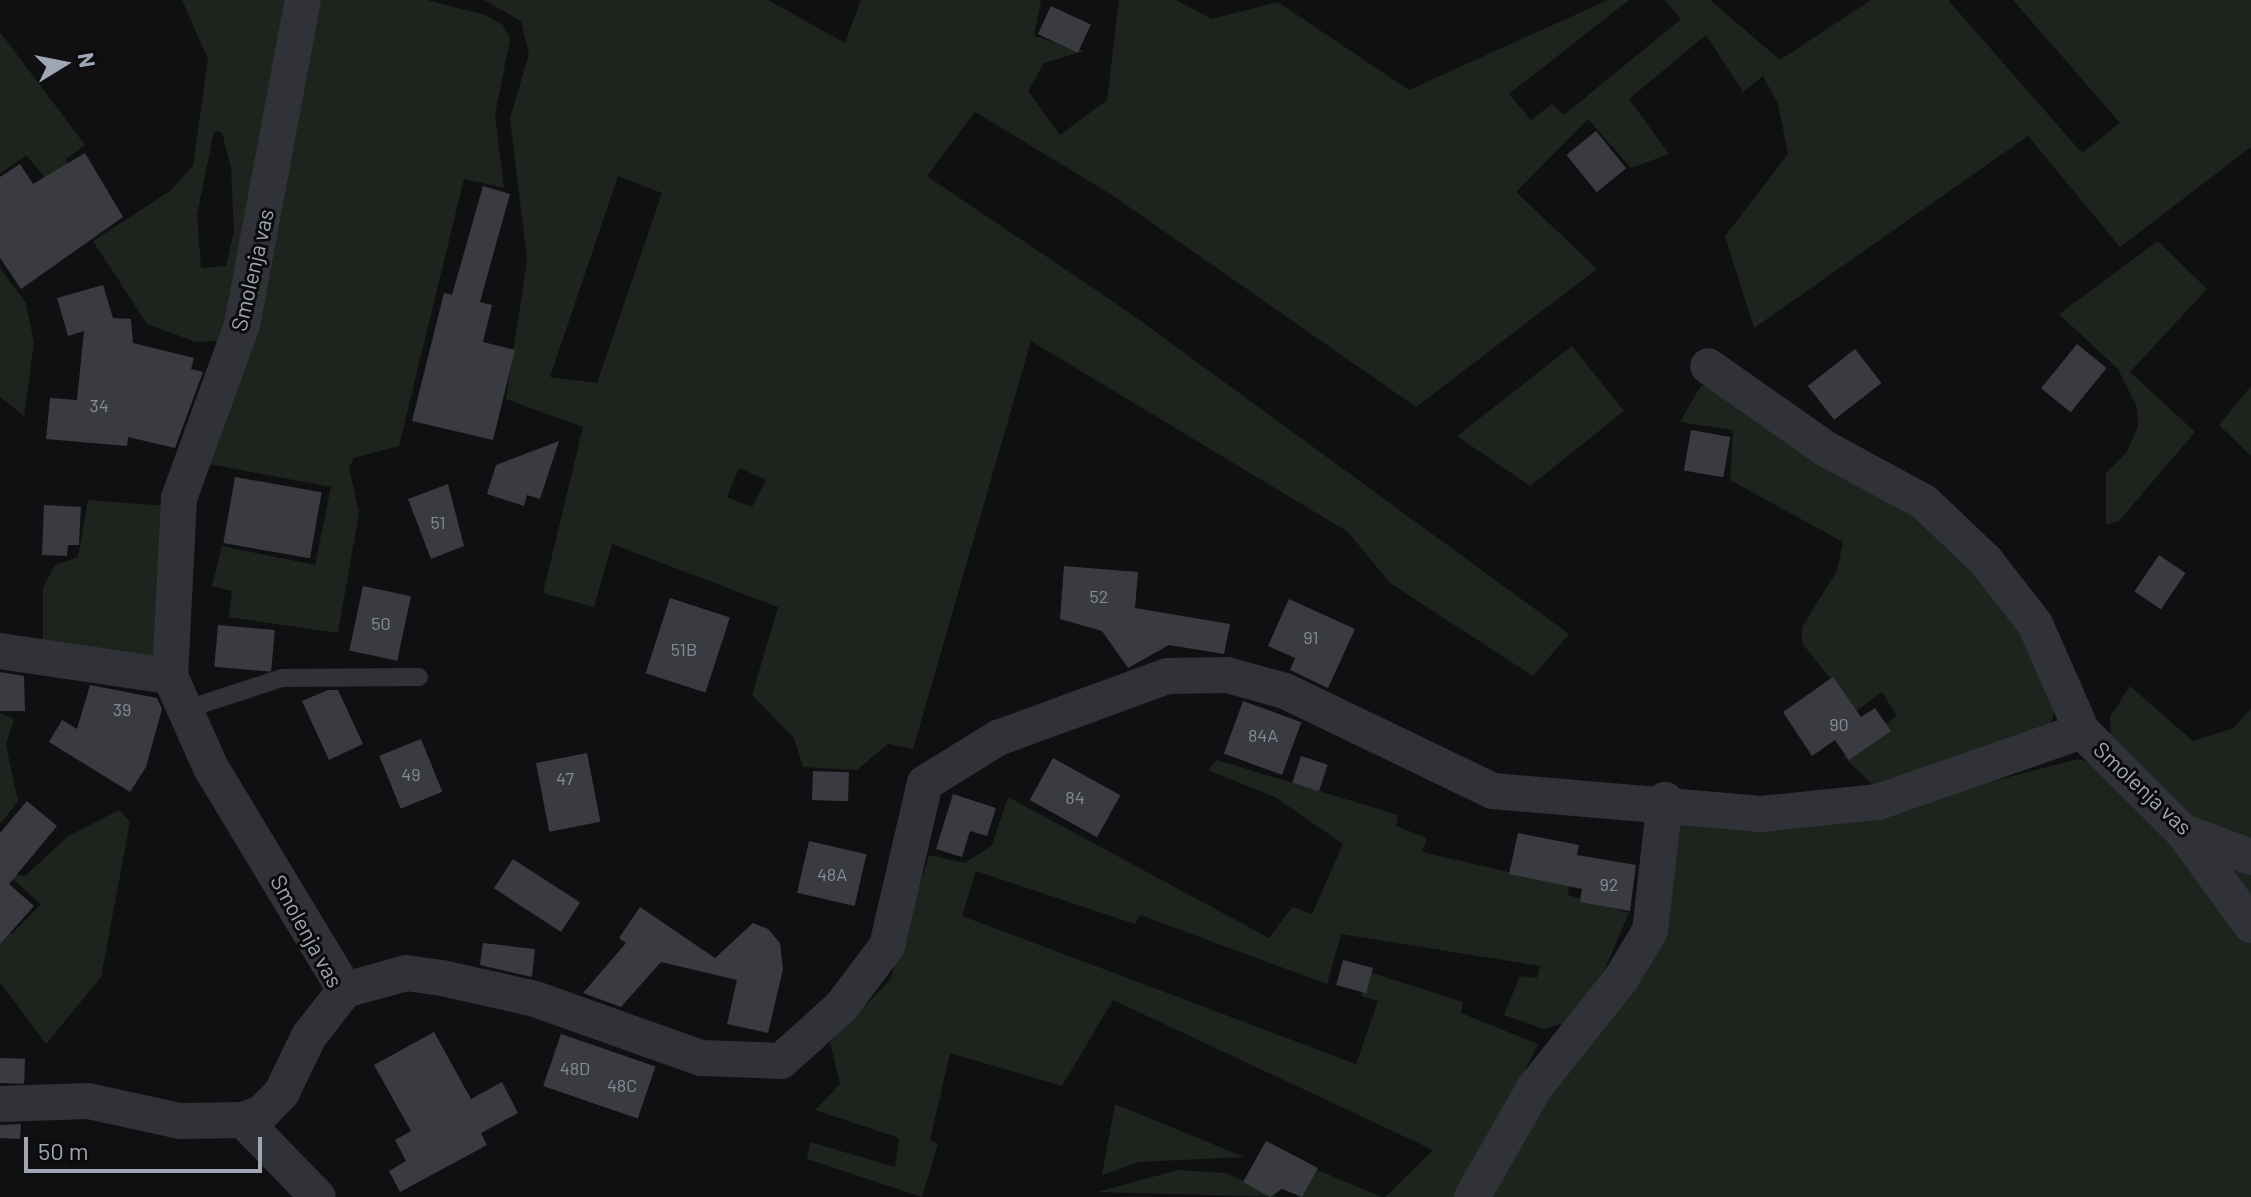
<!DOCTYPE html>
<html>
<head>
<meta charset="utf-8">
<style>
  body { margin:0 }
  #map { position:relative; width:2251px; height:1197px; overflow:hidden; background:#101012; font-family:Barlow,sans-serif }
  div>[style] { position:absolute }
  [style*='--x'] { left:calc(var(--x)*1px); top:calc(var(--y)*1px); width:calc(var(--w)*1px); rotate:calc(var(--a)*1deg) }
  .green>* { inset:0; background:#1c241d }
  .building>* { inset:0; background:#3a3b40; transform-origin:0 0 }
  .lane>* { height:18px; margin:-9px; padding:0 9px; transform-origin:9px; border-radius:9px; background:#313237 }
  .street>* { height:36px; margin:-18px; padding:0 18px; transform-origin:18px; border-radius:18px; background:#313237 }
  span { translate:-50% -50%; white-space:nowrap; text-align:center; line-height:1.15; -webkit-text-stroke:6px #0b0b0c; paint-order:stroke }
  .number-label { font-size:18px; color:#868c97 }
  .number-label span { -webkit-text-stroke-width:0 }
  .street-label { font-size:22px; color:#a0a7b4 }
  .north { position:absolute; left:24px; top:24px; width:80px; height:80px; -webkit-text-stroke:6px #0b0b0c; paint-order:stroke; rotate:80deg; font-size:22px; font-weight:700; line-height:32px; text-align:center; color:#a0a7b4 }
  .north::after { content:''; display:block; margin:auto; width:28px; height:36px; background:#a0a7b4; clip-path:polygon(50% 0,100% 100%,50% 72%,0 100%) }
  .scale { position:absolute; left:24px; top:1137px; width:238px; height:36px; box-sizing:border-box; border:4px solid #a0a7b4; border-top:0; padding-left:10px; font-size:24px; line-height:28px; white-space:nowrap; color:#a0a7b4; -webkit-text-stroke:6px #0b0b0c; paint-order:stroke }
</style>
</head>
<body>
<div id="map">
  <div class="green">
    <div style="clip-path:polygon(evenodd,182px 0,295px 0,233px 331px,216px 341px,196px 342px,147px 324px,93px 241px,170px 191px,193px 166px,208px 59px,182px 0,214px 131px,222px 132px,231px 168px,234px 231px,226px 266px,201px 268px,197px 215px,214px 131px)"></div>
    <div style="clip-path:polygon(313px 0,427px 0,485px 15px,503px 25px,510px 39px,495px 115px,504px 188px,464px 179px,399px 446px,354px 458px,349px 467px,359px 513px,338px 633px,229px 617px,232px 591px,212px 586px,222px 546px,315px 565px,331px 487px,204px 463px)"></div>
    <div style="clip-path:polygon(evenodd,484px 0,768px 0,845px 43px,861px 0,1041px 0,1034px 36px,1084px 51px,1044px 63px,1028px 91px,1060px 135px,1107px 100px,1119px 0,1176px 0,1212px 19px,1278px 2px,1409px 90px,1608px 0,1629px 0,1509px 94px,1531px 120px,1552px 104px,1564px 115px,1681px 19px,1665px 0,1710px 0,1780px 60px,1871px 0,1948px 0,2082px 153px,2120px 123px,2013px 0,2251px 0,2251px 147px,2120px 247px,2028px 136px,1754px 328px,1725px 236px,1788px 154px,1778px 104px,1763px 76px,1743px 92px,1706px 35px,1629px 99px,1669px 154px,1631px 168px,1588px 119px,1516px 192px,1597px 269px,1416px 407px,1112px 195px,975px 112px,927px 176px,1127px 311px,1569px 634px,1533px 676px,1390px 583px,1348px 532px,1031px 341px,913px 749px,888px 744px,857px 770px,803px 767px,794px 738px,752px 695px,778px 607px,612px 544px,594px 607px,543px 593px,583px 427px,506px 399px,527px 260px,510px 118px,529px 54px,521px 21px,484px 0,618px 176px,662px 193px,597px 383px,550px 377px,618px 176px,484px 0,739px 468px,766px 480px,752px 507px,727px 497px,739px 468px)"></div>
    <div style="clip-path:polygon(0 32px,85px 145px,66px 159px,76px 181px,57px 192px,26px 155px,0 174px)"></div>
    <div style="clip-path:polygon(2158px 241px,2207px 289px,2130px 372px,2195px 432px,2119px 521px,2106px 525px,2106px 473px,2126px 453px,2138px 427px,2137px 407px,2118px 369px,2059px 314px)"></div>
    <div style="clip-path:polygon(0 268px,26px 303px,34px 343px,24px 416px,0 397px)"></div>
    <div style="clip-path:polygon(1572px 346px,1624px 411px,1530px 486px,1457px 436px)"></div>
    <div style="clip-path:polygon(1712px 381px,1925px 522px,1973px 564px,2027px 634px,2054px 712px,2047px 739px,1878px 790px,1843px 756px,1897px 716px,1882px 692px,1856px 711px,1802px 643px,1802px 627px,1837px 571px,1843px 542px,1730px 480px,1733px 430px,1680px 422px,1700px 387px)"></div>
    <div style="clip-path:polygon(2251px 386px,2251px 456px,2219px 425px)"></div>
    <div style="clip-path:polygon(88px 500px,167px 506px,156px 659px,43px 651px,43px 588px,55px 565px,78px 557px)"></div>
    <div style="clip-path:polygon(2130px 686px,2193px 741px,2234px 728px,2251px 708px,2251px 850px,2210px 842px,2111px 736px,2110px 717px)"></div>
    <div style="clip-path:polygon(0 713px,14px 719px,6px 745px,18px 801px,0 824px)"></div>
    <div style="clip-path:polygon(2078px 759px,2102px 766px,2251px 867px,2251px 1197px,1483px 1197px,1601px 1010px,1672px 823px,1881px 810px)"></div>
    <div style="clip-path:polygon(1217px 760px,1398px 815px,1396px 826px,1427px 838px,1422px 852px,1569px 886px,1568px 895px,1629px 913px,1597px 987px,1564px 1023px,1544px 1029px,1504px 1015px,1520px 976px,1537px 978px,1540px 966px,1341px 934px,1327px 984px,1140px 915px,1135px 924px,976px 871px,962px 916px,1356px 1064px,1378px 1001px,1361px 996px,1369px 972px,1463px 1002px,1461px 1013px,1538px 1044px,1462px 1197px,1385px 1197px,1433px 1150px,1113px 1000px,1062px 1086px,950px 1053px,930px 1140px,938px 1144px,922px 1197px,807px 1159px,810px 1142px,895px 1167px,899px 1138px,815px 1110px,840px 1084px,830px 1042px,890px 980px,929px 855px,965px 863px,992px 845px,1008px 797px,1269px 938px,1292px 907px,1312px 914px,1343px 844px,1275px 797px,1208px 770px)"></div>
    <div style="clip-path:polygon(119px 810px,130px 822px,101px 977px,46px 1044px,0 982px,0 924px,12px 934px,41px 904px,7px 874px,25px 876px,67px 837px)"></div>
    <div style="clip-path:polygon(1115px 1104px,1244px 1157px,1139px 1162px,1102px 1175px)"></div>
    <div style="clip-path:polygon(1315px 1169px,1382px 1197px,1297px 1197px)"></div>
    <div style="clip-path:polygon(1178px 1170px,1226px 1173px,1278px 1197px,1097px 1192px)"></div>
  </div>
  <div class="building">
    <div style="left:1051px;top:6px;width:44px;height:31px;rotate:25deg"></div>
    <div style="left:1596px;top:131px;width:48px;height:38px;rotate:51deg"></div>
    <div style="clip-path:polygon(85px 153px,123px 217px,21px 289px,0 258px,0 177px,20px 164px,33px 184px)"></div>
    <div style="clip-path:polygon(483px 186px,510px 194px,480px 302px,492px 305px,483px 342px,515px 350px,493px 440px,412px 421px,444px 293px,452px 295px)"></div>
    <div style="clip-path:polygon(103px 285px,113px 318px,131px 319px,133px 343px,194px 358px,191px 369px,203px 372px,175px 448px,128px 437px,127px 446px,46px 439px,50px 398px,77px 400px,84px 331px,68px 336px,57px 298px)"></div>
    <div style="left:2077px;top:344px;width:38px;height:57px;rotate:39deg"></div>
    <div style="left:1855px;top:349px;width:43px;height:60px;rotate:52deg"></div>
    <div style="left:1691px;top:430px;width:40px;height:41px;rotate:10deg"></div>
    <div style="clip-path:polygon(559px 441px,540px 499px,527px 495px,524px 506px,487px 494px,496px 465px)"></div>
    <div style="left:235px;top:477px;width:88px;height:67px;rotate:10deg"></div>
    <div style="clip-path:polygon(448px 484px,464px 546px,431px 559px,408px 499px)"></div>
    <div style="clip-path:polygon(44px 505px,81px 507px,79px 545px,68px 545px,67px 556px,42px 555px)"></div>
    <div style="left:2159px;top:555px;width:32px;height:44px;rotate:34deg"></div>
    <div style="clip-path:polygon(1064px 566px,1138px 572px,1135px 608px,1230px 624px,1224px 654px,1169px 645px,1128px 668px,1102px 631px,1060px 619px)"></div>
    <div style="left:363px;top:586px;width:49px;height:66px;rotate:12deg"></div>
    <div style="left:670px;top:598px;width:63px;height:79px;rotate:18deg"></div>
    <div style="clip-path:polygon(1289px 599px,1355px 629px,1328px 688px,1290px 670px,1295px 658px,1268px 646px)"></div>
    <div style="left:218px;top:625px;width:57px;height:42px;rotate:5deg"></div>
    <div style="clip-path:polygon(0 672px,24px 676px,25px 711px,0 711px)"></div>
    <div style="clip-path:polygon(1833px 677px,1861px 717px,1875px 708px,1891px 731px,1849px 760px,1835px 740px,1812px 756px,1783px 712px)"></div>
    <div style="clip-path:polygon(90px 685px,157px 698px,162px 709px,146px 767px,130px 792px,49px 742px,62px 720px,77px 729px)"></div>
    <div style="clip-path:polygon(328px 690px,338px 690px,363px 744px,329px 760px,302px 701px)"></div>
    <div style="left:1243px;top:701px;width:62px;height:56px;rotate:20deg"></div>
    <div style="left:421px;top:739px;width:57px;height:45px;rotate:68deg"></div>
    <div style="left:587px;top:753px;width:70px;height:52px;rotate:79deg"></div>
    <div style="left:1301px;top:756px;width:28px;height:28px;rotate:18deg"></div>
    <div style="left:1053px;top:758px;width:77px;height:48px;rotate:29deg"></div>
    <div style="left:813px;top:771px;width:36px;height:29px;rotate:2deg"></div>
    <div style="clip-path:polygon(953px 794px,996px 808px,987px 836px,970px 831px,962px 857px,936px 849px)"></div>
    <div style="clip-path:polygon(27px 801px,57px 826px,9px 884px,34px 906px,0 944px,0 833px)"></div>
    <div style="clip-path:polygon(1518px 833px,1579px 845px,1577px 855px,1636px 865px,1630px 911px,1580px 902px,1582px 889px,1509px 874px)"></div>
    <div style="left:809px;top:841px;width:59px;height:53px;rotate:13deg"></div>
    <div style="left:513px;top:859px;width:80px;height:35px;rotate:33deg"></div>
    <div style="clip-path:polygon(640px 907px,715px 958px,753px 923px,768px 929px,780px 943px,783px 969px,768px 1033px,727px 1024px,737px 980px,661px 962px,621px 1007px,583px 993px,626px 943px,619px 938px)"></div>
    <div style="clip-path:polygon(483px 943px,535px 949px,532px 977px,480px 965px)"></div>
    <div style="left:1343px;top:960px;width:31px;height:26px;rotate:15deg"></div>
    <div style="clip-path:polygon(434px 1032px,471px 1099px,502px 1082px,518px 1113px,481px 1133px,487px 1145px,400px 1192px,389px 1171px,406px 1161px,395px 1140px,411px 1131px,374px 1065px)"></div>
    <div style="left:561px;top:1034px;width:100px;height:55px;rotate:19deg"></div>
    <div style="left:0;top:1058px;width:25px;height:25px;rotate:2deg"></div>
    <div style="clip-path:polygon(21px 1124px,20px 1139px,0 1138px,0 1125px)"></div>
    <div style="clip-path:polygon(1266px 1141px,1318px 1168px,1302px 1197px,1282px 1189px,1270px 1197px,1243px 1182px)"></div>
  </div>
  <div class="lane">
    <div style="--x:184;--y:710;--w:103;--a:-18.1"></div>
    <div style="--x:282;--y:678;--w:137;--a:-0.4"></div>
  </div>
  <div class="street">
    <div style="--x:0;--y:651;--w:172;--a:8.4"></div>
    <div style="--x:2082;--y:731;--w:143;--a:45"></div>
    <div style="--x:2183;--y:832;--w:72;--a:20.2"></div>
    <div style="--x:2186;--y:836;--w:110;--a:53.9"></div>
    <div style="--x:345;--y:990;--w:63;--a:-15.6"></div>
    <div style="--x:406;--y:973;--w:36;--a:8"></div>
    <div style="--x:442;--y:978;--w:95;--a:12.7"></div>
    <div style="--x:535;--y:999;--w:176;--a:19.6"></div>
    <div style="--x:701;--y:1058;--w:80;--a:2.1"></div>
    <div style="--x:781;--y:1061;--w:81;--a:-42"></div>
    <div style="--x:841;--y:1007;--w:76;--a:-53"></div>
    <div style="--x:887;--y:946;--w:167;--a:-76.9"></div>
    <div style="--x:925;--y:783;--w:86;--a:-31.7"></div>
    <div style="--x:998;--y:738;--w:180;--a:-20.1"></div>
    <div style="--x:1167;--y:676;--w:60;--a:-1"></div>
    <div style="--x:1227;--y:675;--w:60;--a:15.4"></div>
    <div style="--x:1285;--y:691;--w:231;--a:25.7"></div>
    <div style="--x:1493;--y:791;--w:269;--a:4.9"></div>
    <div style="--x:1761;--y:814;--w:118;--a:-5.9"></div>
    <div style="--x:1878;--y:802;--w:216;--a:-19.2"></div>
    <div style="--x:2082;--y:731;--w:117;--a:-113.7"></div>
    <div style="--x:2035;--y:624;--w:80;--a:-127.9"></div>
    <div style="--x:1986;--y:561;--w:86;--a:-136.4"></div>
    <div style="--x:1924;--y:502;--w:111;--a:-151.6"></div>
    <div style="--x:1826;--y:449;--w:144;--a:-144.9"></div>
    <div style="--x:0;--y:1104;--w:88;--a:-2"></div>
    <div style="--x:88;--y:1101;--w:94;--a:12.3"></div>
    <div style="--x:180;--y:1121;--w:63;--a:-0.9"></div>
    <div style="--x:243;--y:1120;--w:20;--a:-20"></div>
    <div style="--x:262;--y:1113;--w:29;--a:-46"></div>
    <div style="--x:282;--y:1092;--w:62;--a:-64.3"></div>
    <div style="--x:309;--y:1036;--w:58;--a:-52"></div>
    <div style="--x:345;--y:990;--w:259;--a:-121.1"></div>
    <div style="--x:211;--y:768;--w:101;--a:-114"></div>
    <div style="--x:170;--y:676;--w:178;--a:-87.1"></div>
    <div style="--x:179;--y:498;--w:184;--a:-70"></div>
    <div style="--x:242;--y:325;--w:331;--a:-79.4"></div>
    <div style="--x:243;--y:1120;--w:107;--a:45.8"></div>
    <div style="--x:1472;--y:1197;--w:127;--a:-60.2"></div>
    <div style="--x:1535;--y:1087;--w:138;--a:-51.5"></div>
    <div style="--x:1621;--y:979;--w:56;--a:-58.9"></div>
    <div style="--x:1650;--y:931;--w:132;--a:-83.5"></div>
  </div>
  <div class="number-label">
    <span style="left:99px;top:405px">34</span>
    <span style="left:438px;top:522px">51</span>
    <span style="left:1099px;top:596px">52</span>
    <span style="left:381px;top:623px">50</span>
    <span style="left:1311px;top:637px">91</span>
    <span style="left:684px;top:649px">51B</span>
    <span style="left:122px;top:709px">39</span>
    <span style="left:1839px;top:724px">90</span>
    <span style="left:1263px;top:735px">84A</span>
    <span style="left:411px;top:774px">49</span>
    <span style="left:565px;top:778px">47</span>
    <span style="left:1075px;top:797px">84</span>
    <span style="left:832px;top:874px">48A</span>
    <span style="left:1609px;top:884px">92</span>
    <span style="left:575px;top:1068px">48D</span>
    <span style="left:622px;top:1085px">48C</span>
  </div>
  <div class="street-label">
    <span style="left:252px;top:270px;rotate:-77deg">Smolenja vas</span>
    <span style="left:2143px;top:788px;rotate:43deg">Smolenja vas</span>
    <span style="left:307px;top:931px;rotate:61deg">Smolenja vas</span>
  </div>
  <div class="north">N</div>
  <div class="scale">50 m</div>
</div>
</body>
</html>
